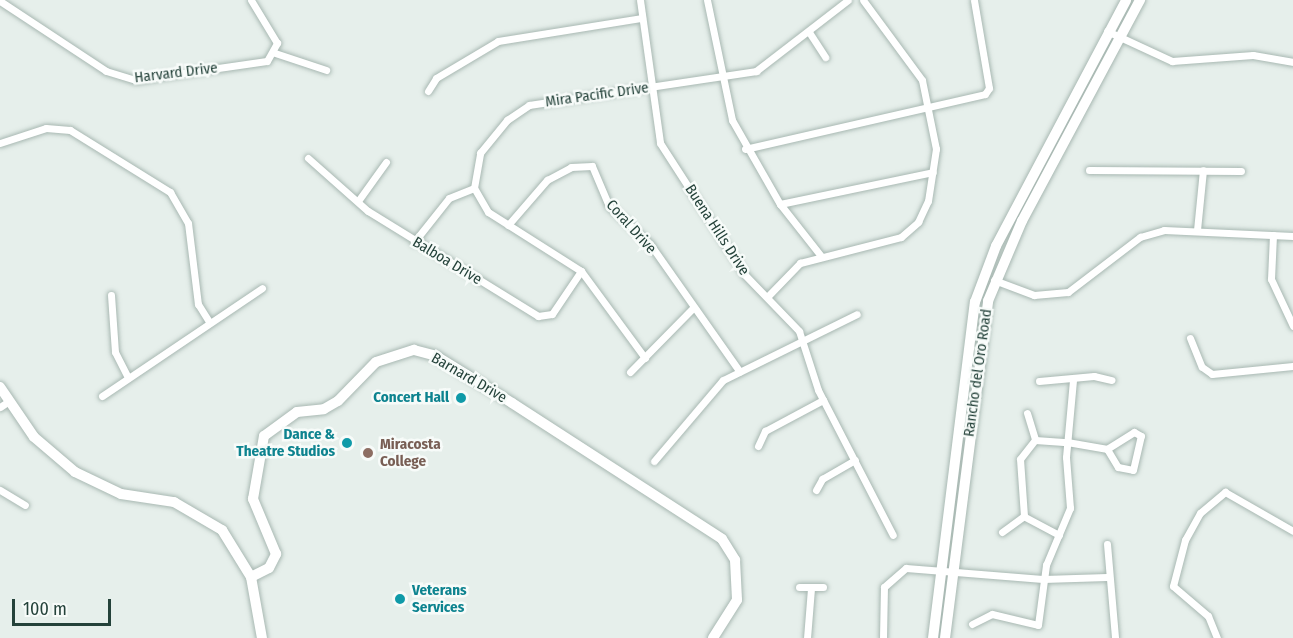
<!DOCTYPE html>
<html>
<head>
<meta charset="utf-8">
<style>
  body { margin:0 }
  #map { position:relative; width:1293px; height:638px; overflow:hidden; background:#e6efeb; font-family:"Fira Sans Condensed",sans-serif }
  div>[style] { position:absolute }
  [style*='--x'] { left:calc(var(--x)*1px); top:calc(var(--y)*1px); width:calc(var(--w)*1px); rotate:calc(var(--a)*1deg) }
  .roads { filter:drop-shadow(0 0 2px #a8b8b2) drop-shadow(0 0 2px #a8b8b2) }
  .street>* { height:7px; margin:-3.5px; padding:0 3.5px; transform-origin:3.5px; border-radius:3.5px; background:#fff }
  .secondary>* { height:10px; margin:-5px; padding:0 5px; transform-origin:5px; border-radius:5px; background:#fff }
  .dots>* { width:16px; height:16px; translate:-50% -50%; box-sizing:border-box; border:3px solid #f7fbf9; border-radius:50% }
  span { translate:-50% -50%; white-space:nowrap; text-align:center; line-height:1.15; -webkit-text-stroke:5px #f7fbf9; paint-order:stroke }
  .street-label { font-size:15px; color:#24423a }
  .culture-label { font-size:15px; color:#0d838f; font-weight:700 }
  .right { translate:-100% -50%; text-align:right }
  .left { translate:0 -50%; text-align:left }
  .education-label { font-size:15px; color:#785e54; font-weight:700 }
  .scale { position:absolute; left:12px; top:599px; width:99px; height:27px; box-sizing:border-box; border:3px solid #24423a; border-top:0; padding-left:8px; font-size:18px; line-height:21px; white-space:nowrap; color:#24423a; -webkit-text-stroke:4px #f7fbf9; paint-order:stroke }
</style>
</head>
<body>
<div id="map">
  <div class="roads">
    <div class="street">
      <div style="--x:640;--y:0;--w:144;--a:82"></div>
      <div style="--x:660;--y:143;--w:157;--a:57.2"></div>
      <div style="--x:745;--y:275;--w:78;--a:46"></div>
      <div style="--x:799;--y:331;--w:62;--a:72.1"></div>
      <div style="--x:818;--y:390;--w:163;--a:62.7"></div>
      <div style="--x:707;--y:0;--w:123;--a:78.2"></div>
      <div style="--x:732;--y:120;--w:97;--a:60.3"></div>
      <div style="--x:780;--y:204;--w:66;--a:51.7"></div>
      <div style="--x:0;--y:1;--w:127;--a:33.4"></div>
      <div style="--x:106;--y:71;--w:30;--a:17"></div>
      <div style="--x:135;--y:80;--w:133;--a:-8.2"></div>
      <div style="--x:267;--y:61;--w:21;--a:-61"></div>
      <div style="--x:277;--y:43;--w:50;--a:-121.2"></div>
      <div style="--x:1107;--y:31;--w:72;--a:24.8"></div>
      <div style="--x:1172;--y:61;--w:81;--a:-4.2"></div>
      <div style="--x:1253;--y:55;--w:41;--a:9.9"></div>
      <div style="--x:809;--y:32;--w:30;--a:57"></div>
      <div style="--x:275;--y:53;--w:54;--a:18.4"></div>
      <div style="--x:428;--y:91;--w:15;--a:-58"></div>
      <div style="--x:436;--y:78;--w:72;--a:-30.8"></div>
      <div style="--x:498;--y:41;--w:146;--a:-9.1"></div>
      <div style="--x:0;--y:143;--w:48;--a:-18.1"></div>
      <div style="--x:46;--y:128;--w:24;--a:5"></div>
      <div style="--x:70;--y:130;--w:118;--a:31.8"></div>
      <div style="--x:170;--y:192;--w:36;--a:60"></div>
      <div style="--x:188;--y:223;--w:82;--a:83"></div>
      <div style="--x:198;--y:304;--w:22;--a:58"></div>
      <div style="--x:745;--y:149;--w:246;--a:-12.9"></div>
      <div style="--x:985;--y:94;--w:7;--a:-56"></div>
      <div style="--x:989;--y:88;--w:89;--a:-99.7"></div>
      <div style="--x:308;--y:158;--w:80;--a:41.5"></div>
      <div style="--x:368;--y:211;--w:200;--a:31.7"></div>
      <div style="--x:538;--y:316;--w:14;--a:-8"></div>
      <div style="--x:552;--y:314;--w:52;--a:-56"></div>
      <div style="--x:1089;--y:170;--w:152;--a:0.4"></div>
      <div style="--x:358;--y:201;--w:48;--a:-54.3"></div>
      <div style="--x:780;--y:204;--w:156;--a:-11.8"></div>
      <div style="--x:508;--y:225;--w:60;--a:-49.1"></div>
      <div style="--x:547;--y:180;--w:27;--a:-28"></div>
      <div style="--x:571;--y:167;--w:21;--a:-3"></div>
      <div style="--x:592;--y:166;--w:43;--a:67"></div>
      <div style="--x:609;--y:206;--w:56;--a:42.8"></div>
      <div style="--x:650;--y:244;--w:156;--a:54.9"></div>
      <div style="--x:1197;--y:230;--w:60;--a:-84.3"></div>
      <div style="--x:1273;--y:235;--w:44;--a:92.6"></div>
      <div style="--x:1271;--y:279;--w:52;--a:64.9"></div>
      <div style="--x:414;--y:242;--w:56;--a:-51.5"></div>
      <div style="--x:449;--y:198;--w:27;--a:-22"></div>
      <div style="--x:994;--y:280;--w:43;--a:20.6"></div>
      <div style="--x:1034;--y:295;--w:34;--a:-5"></div>
      <div style="--x:1068;--y:292;--w:91;--a:-37.4"></div>
      <div style="--x:1140;--y:237;--w:25;--a:-16"></div>
      <div style="--x:1164;--y:230;--w:129;--a:2.7"></div>
      <div style="--x:111;--y:295;--w:57;--a:86"></div>
      <div style="--x:115;--y:352;--w:29;--a:63"></div>
      <div style="--x:769;--y:295;--w:45;--a:-45.9"></div>
      <div style="--x:800;--y:263;--w:104;--a:-14.4"></div>
      <div style="--x:901;--y:237;--w:23;--a:-41"></div>
      <div style="--x:918;--y:222;--w:23;--a:-65"></div>
      <div style="--x:928;--y:201;--w:53;--a:-81.3"></div>
      <div style="--x:936;--y:149;--w:70;--a:-101.5"></div>
      <div style="--x:922;--y:80;--w:99;--a:-126.4"></div>
      <div style="--x:1190;--y:338;--w:31;--a:68"></div>
      <div style="--x:1202;--y:367;--w:12;--a:35"></div>
      <div style="--x:1212;--y:374;--w:81;--a:-5.6"></div>
      <div style="--x:645;--y:358;--w:108;--a:-126.3"></div>
      <div style="--x:581;--y:271;--w:110;--a:-147.6"></div>
      <div style="--x:488;--y:212;--w:28;--a:-120"></div>
      <div style="--x:474;--y:188;--w:36;--a:-80"></div>
      <div style="--x:480;--y:153;--w:43;--a:-50.7"></div>
      <div style="--x:507;--y:120;--w:27;--a:-34"></div>
      <div style="--x:529;--y:105;--w:230;--a:-8.5"></div>
      <div style="--x:756;--y:71;--w:116;--a:-37.7"></div>
      <div style="--x:630;--y:372;--w:88;--a:-45.5"></div>
      <div style="--x:1039;--y:381;--w:55;--a:-5.2"></div>
      <div style="--x:1094;--y:376;--w:18;--a:13"></div>
      <div style="--x:102;--y:396;--w:193;--a:-34"></div>
      <div style="--x:0;--y:407;--w:11;--a:-34"></div>
      <div style="--x:1027;--y:413;--w:28;--a:73"></div>
      <div style="--x:758;--y:446;--w:17;--a:-65"></div>
      <div style="--x:765;--y:431;--w:66;--a:-28.1"></div>
      <div style="--x:654;--y:461;--w:106;--a:-49.6"></div>
      <div style="--x:723;--y:380;--w:149;--a:-26.2"></div>
      <div style="--x:0;--y:490;--w:29;--a:31"></div>
      <div style="--x:816;--y:490;--w:13;--a:-61"></div>
      <div style="--x:822;--y:479;--w:38;--a:-30"></div>
      <div style="--x:1002;--y:532;--w:27;--a:-36"></div>
      <div style="--x:1059;--y:535;--w:40;--a:-152"></div>
      <div style="--x:1024;--y:516;--w:57;--a:-94"></div>
      <div style="--x:1020;--y:459;--w:24;--a:-52"></div>
      <div style="--x:1035;--y:440;--w:32;--a:4"></div>
      <div style="--x:1067;--y:442;--w:41;--a:9.9"></div>
      <div style="--x:1107;--y:449;--w:21;--a:59"></div>
      <div style="--x:1118;--y:467;--w:15;--a:11"></div>
      <div style="--x:1133;--y:470;--w:35;--a:-77"></div>
      <div style="--x:1141;--y:436;--w:8;--a:-150"></div>
      <div style="--x:1134;--y:432;--w:32;--a:148"></div>
      <div style="--x:1107;--y:544;--w:94;--a:85.1"></div>
      <div style="--x:799;--y:587;--w:24;--a:0"></div>
      <div style="--x:972;--y:624;--w:22;--a:-27"></div>
      <div style="--x:992;--y:614;--w:47;--a:13.4"></div>
      <div style="--x:1038;--y:625;--w:61;--a:-82.4"></div>
      <div style="--x:1046;--y:565;--w:62;--a:-67.2"></div>
      <div style="--x:1070;--y:508;--w:51;--a:-94.5"></div>
      <div style="--x:1066;--y:457;--w:77;--a:-84.8"></div>
      <div style="--x:807;--y:638;--w:50;--a:-85.4"></div>
      <div style="--x:883;--y:638;--w:51;--a:-88.9"></div>
      <div style="--x:884;--y:587;--w:29;--a:-41"></div>
      <div style="--x:906;--y:568;--w:137;--a:4.6"></div>
      <div style="--x:1043;--y:579;--w:64;--a:-1.8"></div>
      <div style="--x:1217;--y:638;--w:24;--a:-112"></div>
      <div style="--x:1208;--y:616;--w:46;--a:-139.4"></div>
      <div style="--x:1173;--y:586;--w:48;--a:-75.4"></div>
      <div style="--x:1185;--y:540;--w:31;--a:-61"></div>
      <div style="--x:1200;--y:513;--w:33;--a:-40"></div>
      <div style="--x:1225;--y:492;--w:78;--a:29.8"></div>
    </div>
    <div class="secondary">
      <div style="--x:0;--y:387;--w:60;--a:55.8"></div>
      <div style="--x:34;--y:437;--w:54;--a:40.5"></div>
      <div style="--x:75;--y:472;--w:51;--a:25.6"></div>
      <div style="--x:121;--y:494;--w:54;--a:8.6"></div>
      <div style="--x:174;--y:502;--w:56;--a:30.3"></div>
      <div style="--x:222;--y:530;--w:55;--a:58.3"></div>
      <div style="--x:251;--y:577;--w:62;--a:79.8"></div>
      <div style="--x:251;--y:577;--w:20;--a:-27"></div>
      <div style="--x:269;--y:568;--w:16;--a:-63"></div>
      <div style="--x:276;--y:554;--w:60;--a:-112.7"></div>
      <div style="--x:253;--y:499;--w:64;--a:-80.1"></div>
      <div style="--x:264;--y:436;--w:41;--a:-36"></div>
      <div style="--x:297;--y:412;--w:27;--a:-6"></div>
      <div style="--x:324;--y:409;--w:16;--a:-30"></div>
      <div style="--x:338;--y:401;--w:54;--a:-45.7"></div>
      <div style="--x:376;--y:362;--w:40;--a:-18"></div>
      <div style="--x:414;--y:350;--w:23;--a:15"></div>
      <div style="--x:436;--y:356;--w:89;--a:31.7"></div>
      <div style="--x:512;--y:403;--w:250;--a:32.9"></div>
      <div style="--x:722;--y:539;--w:25;--a:58"></div>
      <div style="--x:735;--y:560;--w:40;--a:87.1"></div>
      <div style="--x:737;--y:600;--w:45;--a:122.3"></div>
      <div style="--x:933;--y:638;--w:339;--a:-82.9"></div>
      <div style="--x:975;--y:302;--w:60;--a:-69.4"></div>
      <div style="--x:996;--y:246;--w:278;--a:-62.1"></div>
      <div style="--x:945;--y:638;--w:340;--a:-82.7"></div>
      <div style="--x:988;--y:301;--w:87;--a:-67"></div>
      <div style="--x:1022;--y:221;--w:251;--a:-61.9"></div>
    </div>
  </div>
  <div class="dots">
    <div style="left:461px;top:398px;background:#0f9aa8"></div>
    <div style="left:347px;top:443px;background:#0f9aa8"></div>
    <div style="left:368px;top:453px;background:#8d6e63"></div>
    <div style="left:400px;top:599px;background:#0f9aa8"></div>
  </div>
  <div class="street-label">
    <span style="left:176px;top:73px;rotate:-7deg">Harvard Drive</span>
    <span style="left:597px;top:95px;rotate:-8deg">Mira Pacific Drive</span>
    <span style="left:631px;top:227px;rotate:48deg">Coral Drive</span>
    <span style="left:717px;top:230px;rotate:57deg">Buena Hills Drive</span>
    <span style="left:447px;top:261px;rotate:31deg">Balboa Drive</span>
    <span style="left:978px;top:373px;rotate:-82deg">Rancho del Oro Road</span>
    <span style="left:469px;top:378px;rotate:30deg">Barnard Drive</span>
  </div>
  <div class="culture-label">
    <span class="right" style="left:449px;top:398px">Concert Hall</span>
    <span class="right" style="left:335px;top:443px">Dance &amp;<br>Theatre Studios</span>
    <span class="left" style="left:412px;top:599px">Veterans<br>Services</span>
  </div>
  <div class="education-label">
    <span class="left" style="left:380px;top:453px">Miracosta<br>College</span>
  </div>
  <div class="scale">100 m</div>
</div>
</body>
</html>
